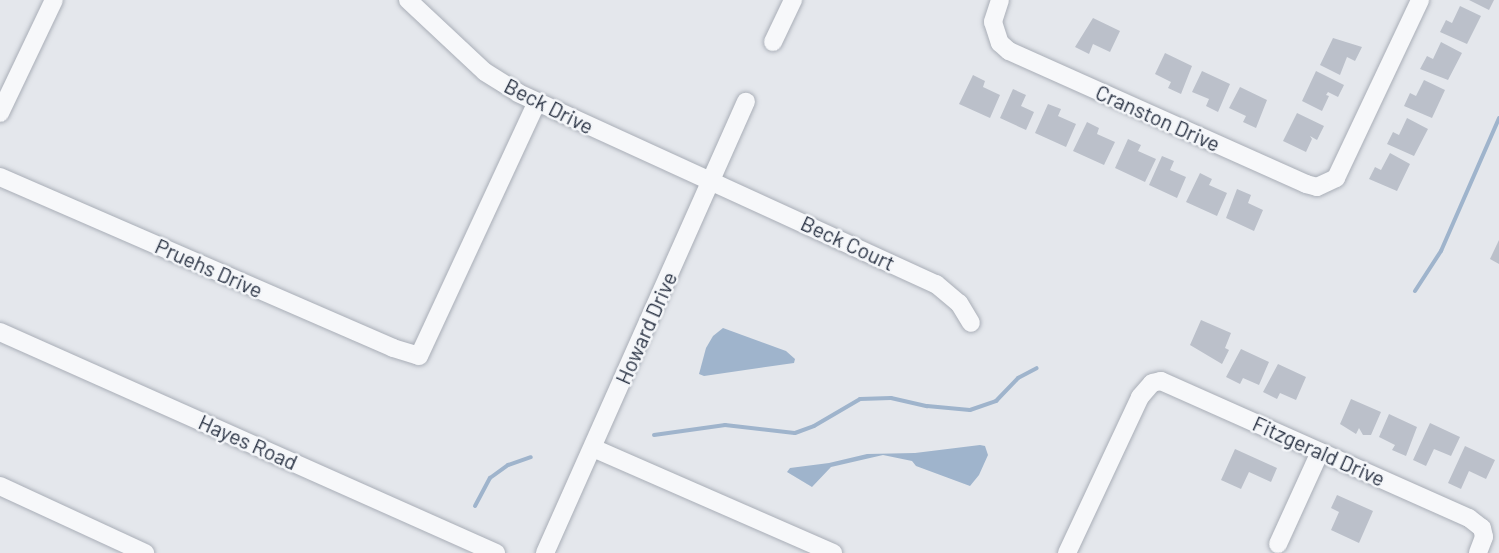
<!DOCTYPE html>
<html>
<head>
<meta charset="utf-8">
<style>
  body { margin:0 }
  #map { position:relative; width:1499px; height:553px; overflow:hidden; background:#e4e7ec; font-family:Barlow,sans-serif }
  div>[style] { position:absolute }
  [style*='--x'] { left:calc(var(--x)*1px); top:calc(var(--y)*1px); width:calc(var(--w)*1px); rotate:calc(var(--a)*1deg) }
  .water>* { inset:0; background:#9fb4cc }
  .stream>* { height:4px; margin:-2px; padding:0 2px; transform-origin:2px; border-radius:2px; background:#9fb4cc }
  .building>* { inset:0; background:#bbc0ca }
  .roads { filter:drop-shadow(0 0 2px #a9aeb7) drop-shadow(0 0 2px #a9aeb7) }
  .minor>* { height:18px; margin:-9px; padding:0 9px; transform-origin:9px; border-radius:9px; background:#f7f8fa }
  span { translate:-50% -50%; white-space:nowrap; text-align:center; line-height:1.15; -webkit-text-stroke:5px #f4f6f9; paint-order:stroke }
  .street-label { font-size:21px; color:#2b3445 }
</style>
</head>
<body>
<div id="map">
  <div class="water">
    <div style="clip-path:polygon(723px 328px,786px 351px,795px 359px,794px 363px,704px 376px,699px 374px,706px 348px,713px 336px)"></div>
    <div style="clip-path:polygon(980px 445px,985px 446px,988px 455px,979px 475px,970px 486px,916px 466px,912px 461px,883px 455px,831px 467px,812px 487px,787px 472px,790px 468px,829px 463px,867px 454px,915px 453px)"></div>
  </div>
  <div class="stream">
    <div style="--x:1415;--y:291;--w:48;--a:-57"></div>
    <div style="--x:1441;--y:251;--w:145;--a:-66.4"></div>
    <div style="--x:654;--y:435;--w:72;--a:-8"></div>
    <div style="--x:725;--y:425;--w:70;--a:6.5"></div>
    <div style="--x:795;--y:433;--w:20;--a:-20"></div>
    <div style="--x:814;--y:426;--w:53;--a:-30.4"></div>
    <div style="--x:860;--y:399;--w:31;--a:-2"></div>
    <div style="--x:891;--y:398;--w:37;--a:13"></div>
    <div style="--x:927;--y:406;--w:43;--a:5.3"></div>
    <div style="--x:970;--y:410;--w:28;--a:-19"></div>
    <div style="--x:996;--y:401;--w:32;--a:-46"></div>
    <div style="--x:1018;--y:378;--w:21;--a:-28"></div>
    <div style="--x:475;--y:506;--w:32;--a:-62"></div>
    <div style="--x:490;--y:478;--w:22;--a:-36"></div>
    <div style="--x:508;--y:465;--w:24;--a:-19"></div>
  </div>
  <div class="building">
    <div style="clip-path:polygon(1469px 0,1494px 0,1489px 10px)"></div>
    <div style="clip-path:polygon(1460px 6px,1481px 16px,1467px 44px,1440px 32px,1446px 20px,1452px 23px)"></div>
    <div style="clip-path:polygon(1093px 18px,1120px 31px,1110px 52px,1093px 44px,1089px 54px,1075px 47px)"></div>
    <div style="clip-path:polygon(1333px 38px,1362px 47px,1355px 61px,1347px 57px,1340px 75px,1320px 65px)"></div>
    <div style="clip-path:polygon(1441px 42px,1462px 53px,1448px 80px,1420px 69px,1427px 56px,1433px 59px)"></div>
    <div style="clip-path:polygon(1165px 53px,1192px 66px,1181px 94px,1168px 88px,1171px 82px,1155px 74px)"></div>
    <div style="clip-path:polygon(1202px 71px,1230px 84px,1218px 112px,1206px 106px,1209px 99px,1192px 92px)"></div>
    <div style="clip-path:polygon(1316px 71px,1344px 85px,1338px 97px,1328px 92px,1326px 95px,1329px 96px,1322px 111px,1302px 101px)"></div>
    <div style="clip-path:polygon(973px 75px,985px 81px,983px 87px,1000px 95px,990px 118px,959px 104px)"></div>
    <div style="clip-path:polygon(1424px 80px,1445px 90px,1432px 118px,1404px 106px,1410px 93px,1416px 96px)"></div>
    <div style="clip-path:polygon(1240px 87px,1267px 100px,1256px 128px,1243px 122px,1246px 116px,1229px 108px)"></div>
    <div style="clip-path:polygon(1013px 89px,1026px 95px,1021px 106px,1034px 112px,1026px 130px,1000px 118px)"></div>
    <div style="clip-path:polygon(1048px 104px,1061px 109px,1058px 116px,1076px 124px,1066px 147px,1035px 133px)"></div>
    <div style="clip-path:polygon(1297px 113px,1324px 126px,1317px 140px,1310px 136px,1312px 139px,1306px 152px,1283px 141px)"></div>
    <div style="clip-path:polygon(1407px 118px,1428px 129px,1414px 156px,1387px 144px,1393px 132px,1399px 135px)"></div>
    <div style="clip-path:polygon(1087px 122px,1099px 128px,1097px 134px,1115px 142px,1104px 165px,1073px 151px)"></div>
    <div style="clip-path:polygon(1128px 139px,1141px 145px,1138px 151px,1156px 159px,1145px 182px,1115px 168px)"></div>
    <div style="clip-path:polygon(1390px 153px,1410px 164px,1397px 191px,1369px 179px,1375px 167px,1381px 170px)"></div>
    <div style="clip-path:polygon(1162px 156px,1174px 161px,1170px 170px,1186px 177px,1177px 198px,1149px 185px)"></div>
    <div style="clip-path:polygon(1200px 173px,1212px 179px,1209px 185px,1227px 193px,1217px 216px,1186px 202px)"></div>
    <div style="clip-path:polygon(1237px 189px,1251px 195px,1248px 203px,1263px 210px,1254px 231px,1226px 218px)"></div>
    <div style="clip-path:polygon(1499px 240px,1499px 264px,1490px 259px)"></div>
    <div style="clip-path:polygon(1201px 320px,1231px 333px,1225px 348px,1229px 350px,1222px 364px,1190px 345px)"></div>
    <div style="clip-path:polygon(1241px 349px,1269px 362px,1259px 385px,1243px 378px,1240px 384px,1226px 377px)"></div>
    <div style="clip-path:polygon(1278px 364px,1306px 377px,1296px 400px,1280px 393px,1277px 399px,1263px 392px)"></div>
    <div style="clip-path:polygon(1351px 399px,1381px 412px,1371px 435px,1363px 435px,1359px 428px,1356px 434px,1340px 424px)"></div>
    <div style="clip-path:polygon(1389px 414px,1417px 427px,1406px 456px,1392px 450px,1395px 445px,1379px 437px)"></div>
    <div style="clip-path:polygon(1430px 423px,1460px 437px,1451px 456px,1434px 449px,1426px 466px,1413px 460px)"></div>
    <div style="clip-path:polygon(1465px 446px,1495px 460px,1486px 479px,1469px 471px,1461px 489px,1448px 483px)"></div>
    <div style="clip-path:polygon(1235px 449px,1277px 468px,1271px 482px,1249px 472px,1241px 489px,1221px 480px)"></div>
    <div style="clip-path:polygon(1337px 495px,1373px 511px,1359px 543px,1331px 530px,1339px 512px,1331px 508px)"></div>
  </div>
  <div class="roads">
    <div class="minor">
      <div style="--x:408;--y:0;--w:105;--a:43.1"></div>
      <div style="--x:485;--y:72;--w:39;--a:32"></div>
      <div style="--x:518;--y:93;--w:460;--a:24.6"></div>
      <div style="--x:936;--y:284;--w:30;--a:40"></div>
      <div style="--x:959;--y:303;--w:23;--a:59"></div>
      <div style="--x:1000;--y:0;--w:23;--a:108"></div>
      <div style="--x:993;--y:22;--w:22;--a:72"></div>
      <div style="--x:1000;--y:43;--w:12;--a:42"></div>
      <div style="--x:1009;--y:51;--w:325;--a:24.1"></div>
      <div style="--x:1306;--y:184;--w:11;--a:15"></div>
      <div style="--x:1317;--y:187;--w:21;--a:-25"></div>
      <div style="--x:1336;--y:178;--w:197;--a:-64.7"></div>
      <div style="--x:773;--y:42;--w:47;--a:-64.5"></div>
      <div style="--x:0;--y:113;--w:125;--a:-64.5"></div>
      <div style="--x:0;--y:177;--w:429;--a:23.5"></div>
      <div style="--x:393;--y:348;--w:27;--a:17"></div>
      <div style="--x:419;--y:356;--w:280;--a:-65.1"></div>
      <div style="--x:0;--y:332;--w:543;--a:24.02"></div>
      <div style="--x:593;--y:448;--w:262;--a:23.6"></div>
      <div style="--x:0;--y:486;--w:160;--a:24.8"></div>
      <div style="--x:1278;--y:544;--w:101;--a:-65.5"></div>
      <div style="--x:545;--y:553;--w:494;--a:-66"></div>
      <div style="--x:1067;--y:553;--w:172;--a:-64.9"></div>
      <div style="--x:1140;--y:397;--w:18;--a:-49"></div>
      <div style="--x:1152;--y:383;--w:9;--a:-13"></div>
      <div style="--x:1161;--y:381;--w:337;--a:24"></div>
      <div style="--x:1469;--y:518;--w:16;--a:38"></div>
      <div style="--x:1482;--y:528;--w:9;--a:77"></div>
      <div style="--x:1484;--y:537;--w:17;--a:111"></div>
    </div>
  </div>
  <div class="street-label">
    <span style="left:549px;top:106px;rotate:27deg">Beck Drive</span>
    <span style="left:1158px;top:118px;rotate:24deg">Cranston Drive</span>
    <span style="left:848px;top:243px;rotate:25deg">Beck Court</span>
    <span style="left:209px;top:268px;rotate:24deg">Pruehs Drive</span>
    <span style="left:646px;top:328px;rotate:-66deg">Howard Drive</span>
    <span style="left:248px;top:442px;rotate:24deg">Hayes Road</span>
    <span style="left:1319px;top:451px;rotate:24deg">Fitzgerald Drive</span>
  </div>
</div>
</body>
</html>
